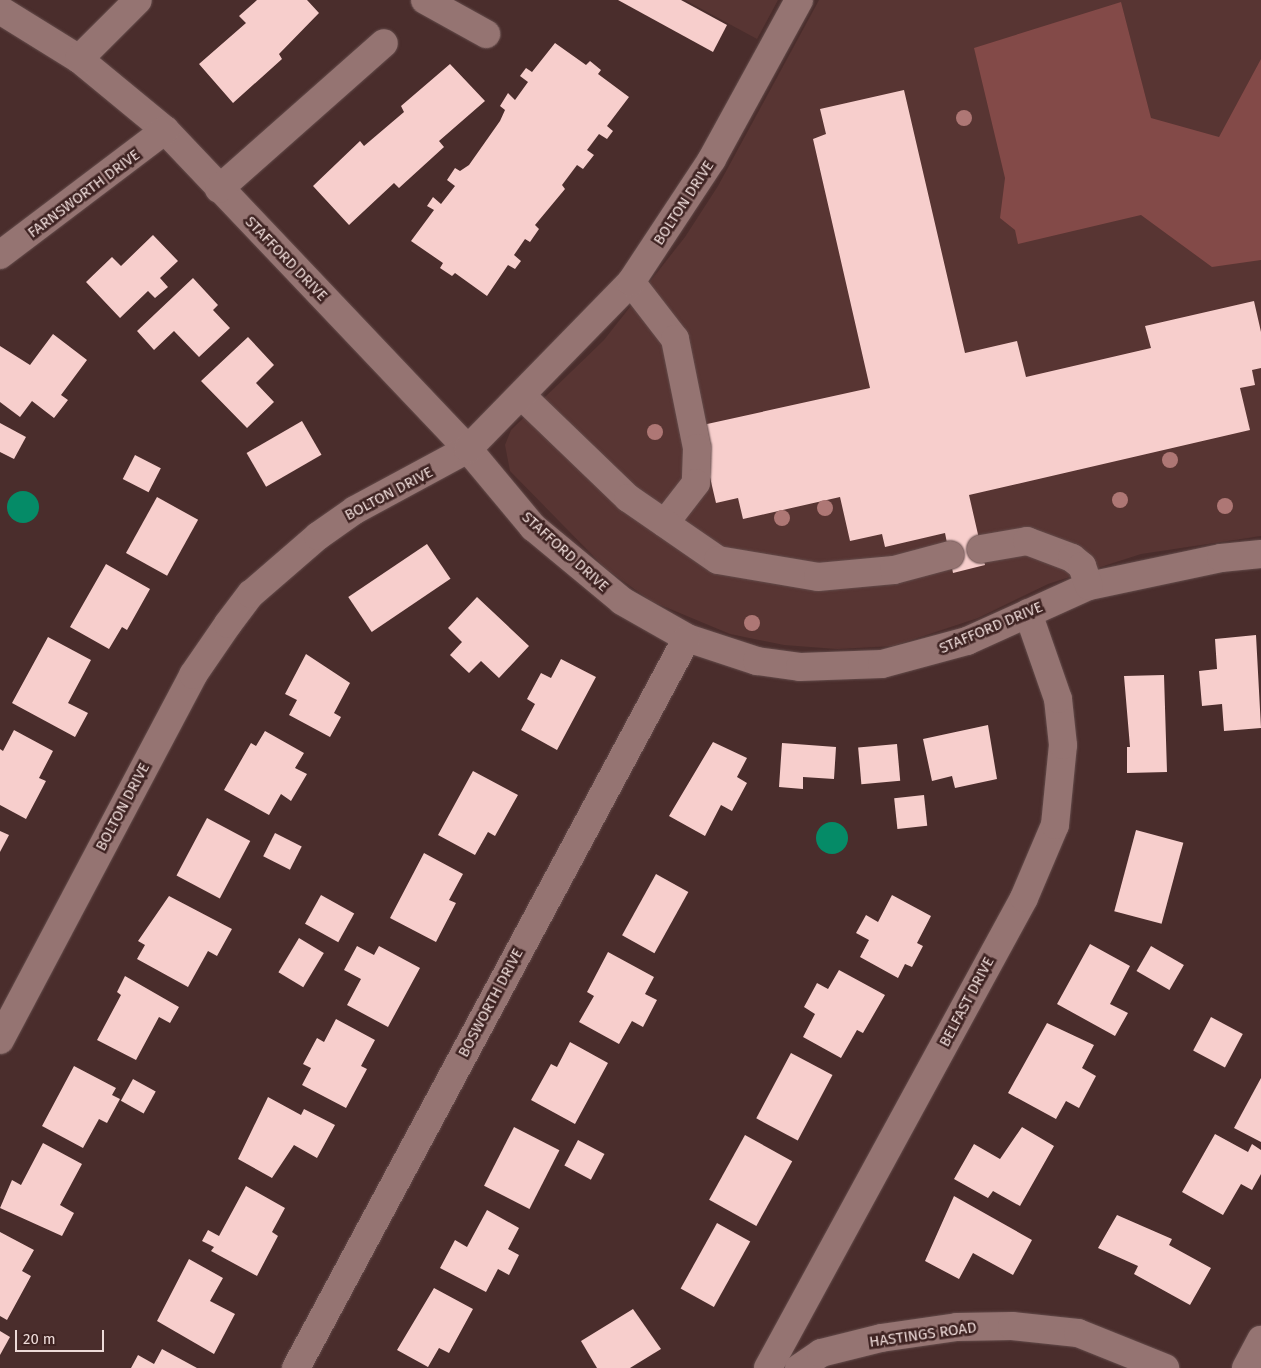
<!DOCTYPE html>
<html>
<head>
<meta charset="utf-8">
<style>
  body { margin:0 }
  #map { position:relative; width:1261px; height:1368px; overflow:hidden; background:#4a2d2c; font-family:"Fira Sans",sans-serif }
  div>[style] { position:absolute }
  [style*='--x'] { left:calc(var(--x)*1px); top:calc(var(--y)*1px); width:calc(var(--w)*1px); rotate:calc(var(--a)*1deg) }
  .built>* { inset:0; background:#583533 }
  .green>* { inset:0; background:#834a48 }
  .water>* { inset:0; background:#058b67 }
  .round { border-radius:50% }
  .building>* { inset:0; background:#f7cecc; transform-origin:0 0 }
  .roads { filter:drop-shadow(0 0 1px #644c4b) drop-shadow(0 0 1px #644c4b) }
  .minor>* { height:28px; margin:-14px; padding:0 14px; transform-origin:14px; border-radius:14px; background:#957472 }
  .trees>* { width:16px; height:16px; margin:-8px; border-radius:50%; background:#ae7775 }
  span { translate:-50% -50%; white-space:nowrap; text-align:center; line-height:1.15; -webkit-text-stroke:5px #3f2322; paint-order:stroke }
  .street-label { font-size:15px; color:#eedbd9 }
  .scale { position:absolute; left:15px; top:1330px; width:89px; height:22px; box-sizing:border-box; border:2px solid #eedbd9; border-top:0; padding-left:6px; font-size:15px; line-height:18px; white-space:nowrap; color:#eedbd9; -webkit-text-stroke:4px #3f2322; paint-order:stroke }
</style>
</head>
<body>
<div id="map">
  <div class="built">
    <div style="clip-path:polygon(685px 0,778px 0,757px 39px)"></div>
    <div style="clip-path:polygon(819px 0,1261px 0,1261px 536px,1141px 554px,1048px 584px,978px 618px,893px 646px,837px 649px,784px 645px,730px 634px,651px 601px,605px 568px,510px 471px,505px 445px,511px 430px,604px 340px,685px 237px,718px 186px)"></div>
  </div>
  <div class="green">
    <div style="clip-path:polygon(1121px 2px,1151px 118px,1219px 137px,1261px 59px,1261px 260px,1212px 267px,1141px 215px,1018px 244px,1015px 230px,1000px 218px,1005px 178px,974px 48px)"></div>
  </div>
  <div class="water">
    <div class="round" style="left:7px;top:491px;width:32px;height:32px"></div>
    <div class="round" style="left:816px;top:822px;width:32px;height:32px"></div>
  </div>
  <div class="building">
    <div style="clip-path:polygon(257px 0,307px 0,319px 13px,279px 54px,282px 59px,233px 103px,199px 64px,246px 23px,239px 16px)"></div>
    <div style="clip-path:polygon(618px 0,681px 0,727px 25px,713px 52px)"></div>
    <div style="clip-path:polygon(555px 43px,586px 65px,590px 61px,601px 70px,598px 74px,629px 97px,607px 126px,613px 131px,607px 139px,599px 134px,587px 150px,594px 155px,583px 169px,577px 165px,562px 185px,565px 189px,535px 225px,539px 229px,530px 242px,525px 239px,514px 255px,521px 261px,515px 269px,508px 265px,487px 296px,455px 273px,452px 276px,440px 268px,443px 263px,411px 241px,434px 210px,427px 206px,433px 197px,441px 204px,455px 186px,447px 180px,455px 168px,460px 171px,469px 165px,500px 121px,505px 110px,500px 106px,508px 93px,515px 100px,528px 82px,520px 76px,526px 68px,532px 72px)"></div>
    <div style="clip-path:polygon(450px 64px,485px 101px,439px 141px,444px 147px,399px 188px,394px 183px,349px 225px,313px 186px,360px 141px,364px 146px,404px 112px,401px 106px)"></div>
    <div style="clip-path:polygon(904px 90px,965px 353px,1017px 341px,1026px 377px,1151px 348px,1145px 326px,1254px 301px,1261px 332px,1261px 368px,1252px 370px,1255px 385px,1240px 388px,1250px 430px,969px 495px,985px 565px,953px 573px,945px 533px,885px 547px,882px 534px,850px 541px,840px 497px,743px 519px,738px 498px,716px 503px,698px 426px,870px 388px,813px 139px,826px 134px,820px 109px)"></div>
    <div style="clip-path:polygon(153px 235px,178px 261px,160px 278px,168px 287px,155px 298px,148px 291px,120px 318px,86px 282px,112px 257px,121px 266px)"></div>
    <div style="clip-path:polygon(193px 278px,218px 305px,213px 310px,230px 328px,199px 357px,174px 331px,154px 350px,137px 331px)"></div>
    <div style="clip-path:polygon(53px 334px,87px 360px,61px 395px,68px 400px,54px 418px,32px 401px,20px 417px,0 402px,0 346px,30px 365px)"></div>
    <div style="clip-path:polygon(248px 337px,274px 365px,256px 383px,274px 402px,247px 428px,201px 381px)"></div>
    <div style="left:302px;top:421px;width:39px;height:64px;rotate:60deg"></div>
    <div style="clip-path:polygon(0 423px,26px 437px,14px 459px,0 452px)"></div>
    <div style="left:135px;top:455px;width:29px;height:27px;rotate:27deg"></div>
    <div style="left:157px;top:497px;width:47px;height:64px;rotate:29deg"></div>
    <div style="left:427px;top:544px;width:42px;height:95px;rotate:56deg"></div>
    <div style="clip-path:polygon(106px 564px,150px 589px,127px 630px,122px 627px,109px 649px,70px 627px)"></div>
    <div style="clip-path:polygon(477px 597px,529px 646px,499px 678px,481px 661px,469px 673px,450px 655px,462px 642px,448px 628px)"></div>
    <div style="clip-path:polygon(1256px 635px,1261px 728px,1224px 731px,1222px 704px,1202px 706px,1199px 671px,1217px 669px,1215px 639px)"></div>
    <div style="clip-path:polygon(48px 637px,91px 660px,68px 703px,88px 713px,75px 737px,12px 703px)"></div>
    <div style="clip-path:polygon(306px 654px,350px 683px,334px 713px,341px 717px,330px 737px,289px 715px,297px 700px,285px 694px)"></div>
    <div style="clip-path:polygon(561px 659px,596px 677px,557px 750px,521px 730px,535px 704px,527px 699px,541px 673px,551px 678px)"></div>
    <div style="clip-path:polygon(1164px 675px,1167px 772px,1127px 773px,1127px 747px,1130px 747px,1124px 676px)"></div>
    <div style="clip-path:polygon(988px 725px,997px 779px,955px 788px,952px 776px,932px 781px,923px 739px)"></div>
    <div style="clip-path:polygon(14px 730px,53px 751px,39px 778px,46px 781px,26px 819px,0 805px,0 749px,3px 751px)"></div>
    <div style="clip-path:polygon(265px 731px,304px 753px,295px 768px,307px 774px,291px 801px,281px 794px,269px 815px,224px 790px,251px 743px,256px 746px)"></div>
    <div style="clip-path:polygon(713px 742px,747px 758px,737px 777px,747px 783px,732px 811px,721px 805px,705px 836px,669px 816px)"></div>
    <div style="clip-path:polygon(782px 743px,836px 747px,834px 779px,803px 777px,803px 789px,779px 787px)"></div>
    <div style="left:897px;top:744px;width:37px;height:39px;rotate:85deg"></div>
    <div style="clip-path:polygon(473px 771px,518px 795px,495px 836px,488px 832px,475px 855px,438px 835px)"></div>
    <div style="left:924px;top:795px;width:31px;height:30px;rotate:84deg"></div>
    <div style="left:207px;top:818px;width:49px;height:65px;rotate:28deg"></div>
    <div style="left:1136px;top:830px;width:49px;height:84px;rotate:15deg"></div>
    <div style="clip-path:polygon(0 831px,9px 835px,0 852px)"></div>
    <div style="left:275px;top:833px;width:30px;height:26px;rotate:27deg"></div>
    <div style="clip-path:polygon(424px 853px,463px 874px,449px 900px,456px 903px,436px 942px,390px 918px)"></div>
    <div style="left:656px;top:874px;width:37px;height:70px;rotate:29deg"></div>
    <div style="left:321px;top:895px;width:38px;height:33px;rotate:29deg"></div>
    <div style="clip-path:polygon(892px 895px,931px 916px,917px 943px,923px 946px,912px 967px,905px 964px,898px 978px,860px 957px,869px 940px,856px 933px,866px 915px,878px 922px)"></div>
    <div style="clip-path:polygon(169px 896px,232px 929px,217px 956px,208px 951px,188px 987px,137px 959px,145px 945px,138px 941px)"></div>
    <div style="left:299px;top:938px;width:29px;height:40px;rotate:31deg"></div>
    <div style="clip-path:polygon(1090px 944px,1130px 966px,1110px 1004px,1128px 1013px,1115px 1036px,1057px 1004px)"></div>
    <div style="clip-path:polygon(357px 946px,374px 955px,379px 946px,420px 968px,388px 1027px,347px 1005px,361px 979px,344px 970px)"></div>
    <div style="left:1151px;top:946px;width:38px;height:29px;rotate:30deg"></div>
    <div style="clip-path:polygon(608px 952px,654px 977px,645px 994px,657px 1000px,643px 1027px,632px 1021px,619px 1044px,579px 1022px,594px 996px,587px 992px)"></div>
    <div style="clip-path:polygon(839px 970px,885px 995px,863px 1033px,857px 1030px,841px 1058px,803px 1037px,815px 1014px,804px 1007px,817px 983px,828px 989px)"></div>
    <div style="clip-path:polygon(125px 976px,179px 1007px,170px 1023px,159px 1017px,136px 1060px,97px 1040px,121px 995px,117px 992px)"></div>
    <div style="left:1211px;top:1017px;width:36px;height:38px;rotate:28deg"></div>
    <div style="clip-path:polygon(336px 1019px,375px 1040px,361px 1066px,367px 1069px,346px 1108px,302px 1085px,311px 1068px,303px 1064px,317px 1038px,324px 1042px)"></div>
    <div style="clip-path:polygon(1047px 1023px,1094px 1045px,1082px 1068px,1096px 1076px,1079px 1108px,1066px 1101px,1056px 1119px,1008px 1093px)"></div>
    <div style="clip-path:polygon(570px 1042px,608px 1063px,575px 1124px,531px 1100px,551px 1064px,557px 1067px)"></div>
    <div style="left:791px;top:1053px;width:47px;height:74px;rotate:28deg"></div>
    <div style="clip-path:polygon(74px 1066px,116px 1088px,112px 1095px,120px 1099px,107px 1123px,99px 1119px,83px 1148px,42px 1126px)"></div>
    <div style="clip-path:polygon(1261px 1078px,1261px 1142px,1234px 1128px)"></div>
    <div style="left:133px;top:1079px;width:26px;height:25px;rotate:29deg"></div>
    <div style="clip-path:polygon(268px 1097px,301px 1115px,304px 1109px,335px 1125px,317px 1158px,294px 1145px,272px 1178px,238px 1159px)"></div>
    <div style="left:514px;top:1127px;width:51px;height:66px;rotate:27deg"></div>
    <div style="clip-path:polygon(1022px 1127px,1054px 1146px,1020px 1206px,993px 1191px,988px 1198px,954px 1179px,974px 1144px,1000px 1159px)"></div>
    <div style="clip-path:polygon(1215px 1134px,1248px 1152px,1252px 1144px,1261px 1150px,1261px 1174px,1252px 1190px,1241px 1184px,1223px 1215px,1182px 1192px)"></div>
    <div style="left:745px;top:1135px;width:54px;height:74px;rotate:29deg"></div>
    <div style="left:578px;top:1140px;width:30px;height:29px;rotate:28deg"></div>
    <div style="clip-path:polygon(43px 1143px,82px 1164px,60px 1205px,74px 1213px,62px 1236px,0 1208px,12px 1180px,21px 1185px)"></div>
    <div style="clip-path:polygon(246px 1186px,285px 1208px,272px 1232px,278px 1236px,257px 1276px,211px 1251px,214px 1247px,202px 1241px,208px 1230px,219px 1236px)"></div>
    <div style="clip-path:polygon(954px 1196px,1032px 1240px,1013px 1275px,973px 1253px,959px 1279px,925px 1261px)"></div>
    <div style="clip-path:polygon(487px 1210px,519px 1228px,508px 1249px,519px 1255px,509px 1275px,498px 1269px,486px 1292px,440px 1268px,455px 1240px,467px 1247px)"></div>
    <div style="clip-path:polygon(1117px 1215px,1172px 1239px,1169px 1245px,1211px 1268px,1190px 1305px,1134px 1274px,1138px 1266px,1098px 1248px)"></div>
    <div style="left:717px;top:1223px;width:38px;height:75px;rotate:29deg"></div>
    <div style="clip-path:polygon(0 1232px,34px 1250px,22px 1271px,31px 1276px,7px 1320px,0 1316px)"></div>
    <div style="clip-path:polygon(189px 1259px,223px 1278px,210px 1301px,235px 1314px,214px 1354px,157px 1321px)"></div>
    <div style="clip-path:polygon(434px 1288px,473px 1309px,449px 1353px,439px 1348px,428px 1367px,397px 1350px)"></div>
    <div style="clip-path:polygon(633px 1309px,661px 1349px,630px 1368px,597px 1368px,581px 1341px)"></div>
    <div style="clip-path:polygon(0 1331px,10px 1337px,0 1355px)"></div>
    <div style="clip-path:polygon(162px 1349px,197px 1368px,131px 1368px,138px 1355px,154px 1364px)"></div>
  </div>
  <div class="roads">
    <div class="minor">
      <div style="--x:425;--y:0;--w:70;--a:29.1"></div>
      <div style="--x:0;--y:10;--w:93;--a:31.8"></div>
      <div style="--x:79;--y:59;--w:112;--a:39.5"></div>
      <div style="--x:165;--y:130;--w:440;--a:46.5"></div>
      <div style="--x:468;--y:449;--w:102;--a:50.2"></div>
      <div style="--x:533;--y:527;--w:116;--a:39.7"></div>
      <div style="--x:622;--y:601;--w:75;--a:29.6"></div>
      <div style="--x:687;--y:638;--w:74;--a:18.2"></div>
      <div style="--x:757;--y:661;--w:43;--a:7.9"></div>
      <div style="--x:800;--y:667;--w:82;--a:-2.1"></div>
      <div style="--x:882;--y:664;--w:88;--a:-15.1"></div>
      <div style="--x:967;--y:641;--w:134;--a:-24.3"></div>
      <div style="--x:1089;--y:586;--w:135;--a:-12"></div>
      <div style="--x:1221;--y:558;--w:40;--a:-5.7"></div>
      <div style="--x:79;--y:59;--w:83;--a:-45"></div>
      <div style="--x:219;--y:189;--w:220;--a:-41.5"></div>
      <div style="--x:0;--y:255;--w:207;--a:-37.1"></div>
      <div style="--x:631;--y:282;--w:72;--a:52.3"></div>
      <div style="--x:675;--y:339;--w:111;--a:78.6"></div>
      <div style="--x:697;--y:448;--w:35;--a:92"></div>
      <div style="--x:696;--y:483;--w:51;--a:127.8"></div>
      <div style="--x:523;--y:397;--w:146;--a:43.9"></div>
      <div style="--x:628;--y:498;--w:109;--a:34.6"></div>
      <div style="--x:718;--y:560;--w:101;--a:9.6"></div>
      <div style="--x:818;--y:577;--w:76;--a:-5.3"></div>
      <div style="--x:894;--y:570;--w:58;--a:-15"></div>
      <div style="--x:981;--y:549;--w:47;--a:-9.9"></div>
      <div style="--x:1027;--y:541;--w:48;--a:20.7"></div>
      <div style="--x:1072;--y:558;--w:13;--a:39"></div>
      <div style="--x:1082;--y:566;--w:21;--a:71"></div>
      <div style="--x:0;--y:1040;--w:413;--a:-62.1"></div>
      <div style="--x:193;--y:675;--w:62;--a:-55.5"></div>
      <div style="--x:228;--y:624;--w:38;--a:-53"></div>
      <div style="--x:251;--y:594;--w:89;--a:-40.9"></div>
      <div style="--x:318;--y:536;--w:45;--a:-35.1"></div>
      <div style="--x:355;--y:510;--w:128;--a:-28.4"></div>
      <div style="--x:468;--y:449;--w:233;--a:-45.7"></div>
      <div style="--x:631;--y:282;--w:147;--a:-56.6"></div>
      <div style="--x:712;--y:159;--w:181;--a:-61.3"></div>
      <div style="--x:296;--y:1368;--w:828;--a:-61.83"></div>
      <div style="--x:768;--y:1368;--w:535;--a:-61.42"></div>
      <div style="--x:1024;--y:898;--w:79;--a:-67"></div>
      <div style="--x:1055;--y:825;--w:80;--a:-84.3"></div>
      <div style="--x:1063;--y:745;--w:46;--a:-96.2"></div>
      <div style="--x:1058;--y:699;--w:91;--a:-109.2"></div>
      <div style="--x:799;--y:1368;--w:27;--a:-34"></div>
      <div style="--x:821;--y:1353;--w:62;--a:-14"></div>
      <div style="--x:881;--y:1338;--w:77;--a:-8.2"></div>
      <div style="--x:957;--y:1327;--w:55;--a:-1"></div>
      <div style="--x:1012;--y:1326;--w:66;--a:6.1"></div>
      <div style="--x:1078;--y:1333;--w:94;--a:21.9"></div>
      <div style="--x:1246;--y:1368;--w:32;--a:-62"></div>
    </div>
  </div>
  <div class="trees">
    <div style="left:964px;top:118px"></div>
    <div style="left:655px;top:432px"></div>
    <div style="left:1170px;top:460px"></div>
    <div style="left:1120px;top:500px"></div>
    <div style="left:1225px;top:506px"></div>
    <div style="left:825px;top:508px"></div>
    <div style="left:782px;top:518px"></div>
    <div style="left:752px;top:623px"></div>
  </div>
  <div class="street-label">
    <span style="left:84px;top:194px;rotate:-37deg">FARNSWORTH DRIVE</span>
    <span style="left:684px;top:203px;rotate:-57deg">BOLTON DRIVE</span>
    <span style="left:286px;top:259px;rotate:46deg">STAFFORD DRIVE</span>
    <span style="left:389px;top:494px;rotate:-28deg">BOLTON DRIVE</span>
    <span style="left:565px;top:552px;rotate:42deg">STAFFORD DRIVE</span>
    <span style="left:991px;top:628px;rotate:-23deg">STAFFORD DRIVE</span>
    <span style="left:123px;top:807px;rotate:-62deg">BOLTON DRIVE</span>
    <span style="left:967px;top:1002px;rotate:-62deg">BELFAST DRIVE</span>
    <span style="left:491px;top:1003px;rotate:-62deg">BOSWORTH DRIVE</span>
    <span style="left:923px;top:1335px;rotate:-8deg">HASTINGS ROAD</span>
  </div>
  <div class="scale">20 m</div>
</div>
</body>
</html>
